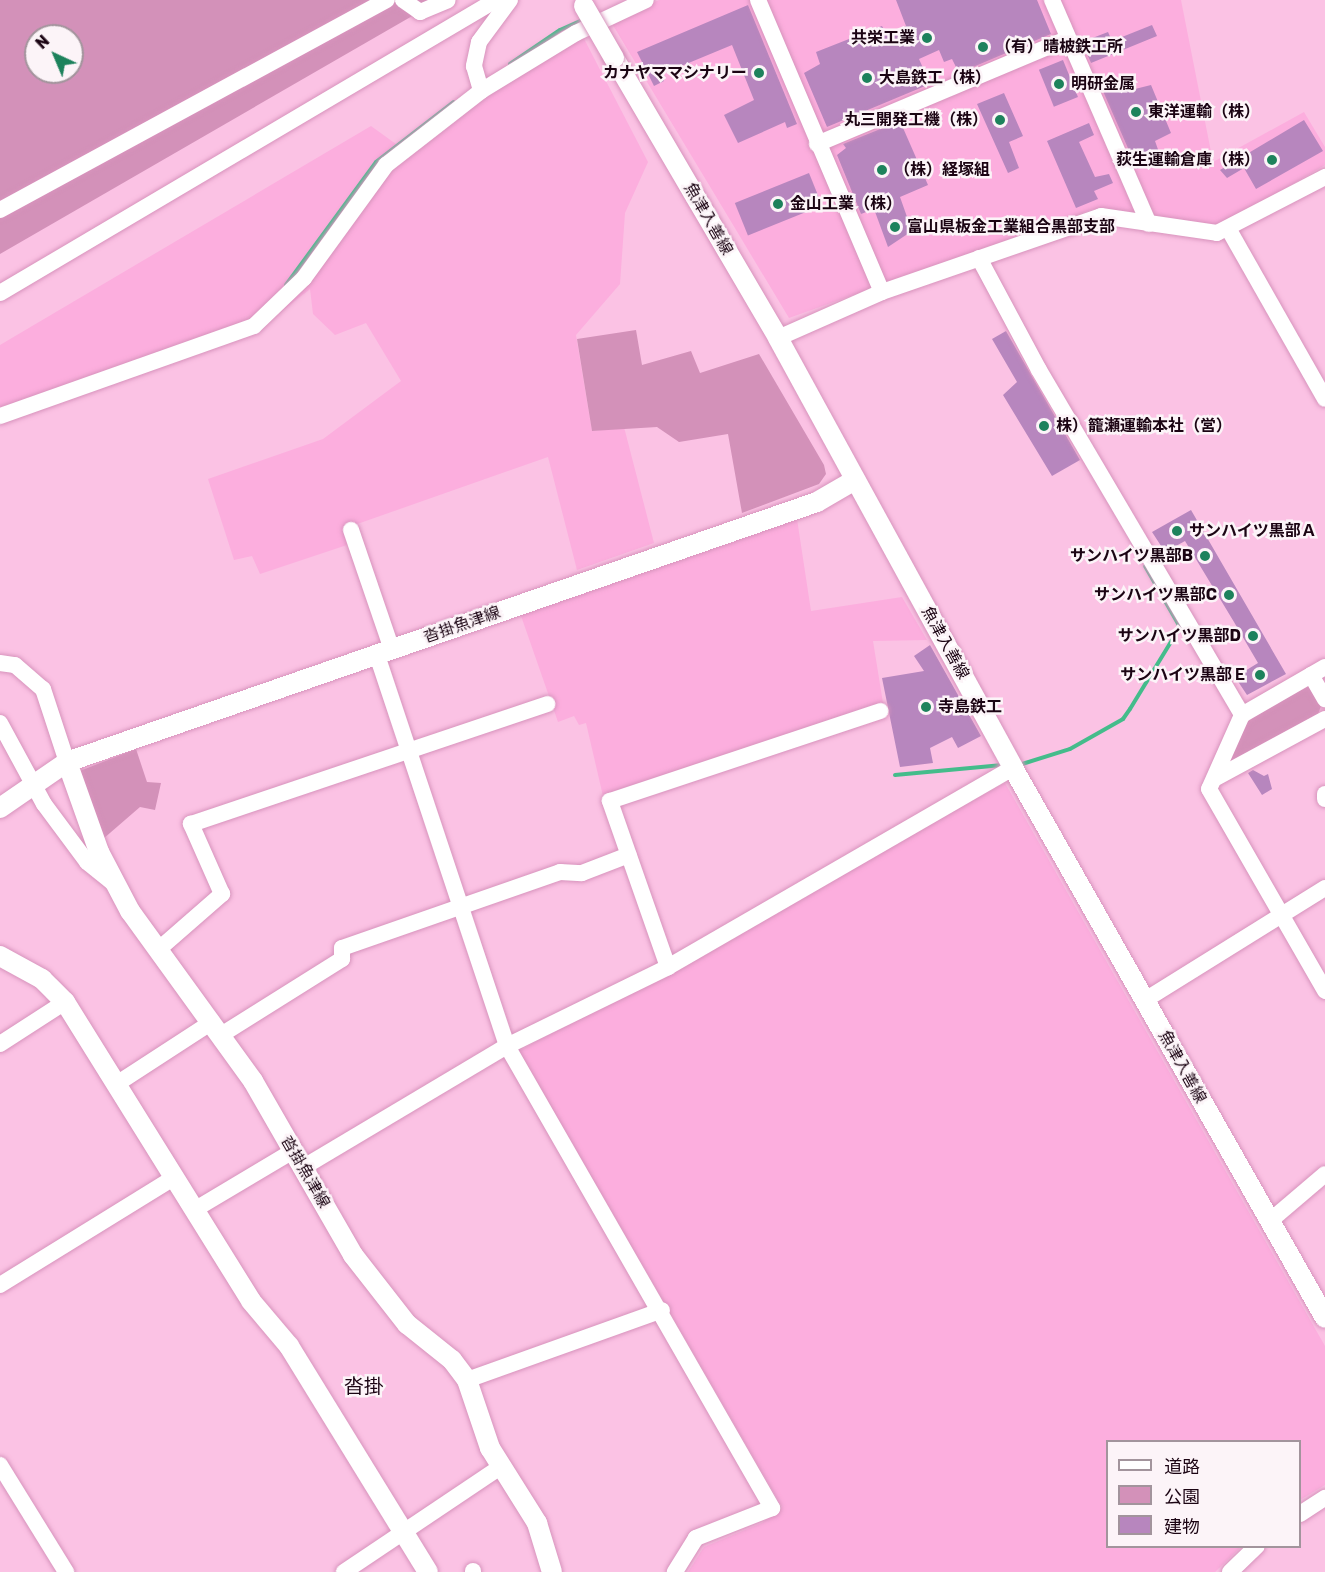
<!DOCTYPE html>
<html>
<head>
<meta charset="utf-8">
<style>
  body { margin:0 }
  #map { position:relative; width:1325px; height:1572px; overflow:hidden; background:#fbc2e4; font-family:Rubik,"Noto Sans JP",sans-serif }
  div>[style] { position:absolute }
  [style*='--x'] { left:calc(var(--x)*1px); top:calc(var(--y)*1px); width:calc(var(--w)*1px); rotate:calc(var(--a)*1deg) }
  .built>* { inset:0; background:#fcaede }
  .green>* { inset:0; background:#d391b9 }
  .stream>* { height:4px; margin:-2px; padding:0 2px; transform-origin:2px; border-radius:2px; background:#44bc8b }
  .building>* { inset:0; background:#b786be; transform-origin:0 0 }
  .roads { filter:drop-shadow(0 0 2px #d793bc) drop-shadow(0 0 2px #d793bc) }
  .minor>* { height:16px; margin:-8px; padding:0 8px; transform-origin:8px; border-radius:8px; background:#fff }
  .major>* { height:20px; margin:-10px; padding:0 10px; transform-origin:10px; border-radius:10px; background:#fff }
  .bridges { filter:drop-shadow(0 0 2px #d793bc) drop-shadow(0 0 2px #d793bc) }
  .major-bridge>* { height:20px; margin:-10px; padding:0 10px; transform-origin:10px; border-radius:10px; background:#fff }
  .dots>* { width:16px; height:16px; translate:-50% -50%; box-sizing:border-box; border:3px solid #fcf4f8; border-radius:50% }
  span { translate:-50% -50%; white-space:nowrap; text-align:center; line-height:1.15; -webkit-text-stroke:5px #fcf4f8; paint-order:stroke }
  .poi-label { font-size:16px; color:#1b0413; font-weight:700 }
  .right { translate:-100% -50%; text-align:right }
  .left { translate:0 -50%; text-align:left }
  .street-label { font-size:16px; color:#1b0413 }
  .quarter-label { font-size:20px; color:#1b0413 }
  .legend { position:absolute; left:1106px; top:1440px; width:195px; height:108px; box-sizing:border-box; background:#fcf4f8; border:2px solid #a2949c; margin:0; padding:8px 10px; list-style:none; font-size:18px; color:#1b0413 }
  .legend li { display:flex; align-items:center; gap:12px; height:30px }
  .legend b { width:30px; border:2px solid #a2949c }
  .north { position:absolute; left:24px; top:24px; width:60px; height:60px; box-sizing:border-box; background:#fcf4f8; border:2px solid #a2949c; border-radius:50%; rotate:316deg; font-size:16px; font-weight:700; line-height:24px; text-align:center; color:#1b0413 }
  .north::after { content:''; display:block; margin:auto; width:21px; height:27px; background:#1d825c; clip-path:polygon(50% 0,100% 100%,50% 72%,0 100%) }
</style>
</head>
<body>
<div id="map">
  <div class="built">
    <div style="clip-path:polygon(659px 0,1181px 0,1213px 162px,1304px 112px,1325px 147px,1325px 165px,1221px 226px,1093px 209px,789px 318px,611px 22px)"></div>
    <div style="clip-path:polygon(581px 33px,648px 162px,625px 213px,620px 284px,576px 335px,592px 431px,624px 427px,654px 543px,577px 570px,548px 457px,343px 529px,347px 545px,260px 574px,252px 556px,234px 560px,208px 479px,323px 439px,401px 381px,366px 323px,335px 335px,313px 314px,310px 289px,258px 330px,0 423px,0 345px,371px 126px,407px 152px)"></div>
    <div style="clip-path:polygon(797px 519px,811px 611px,902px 597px,927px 640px,873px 641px,883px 703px,603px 796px,586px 723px,579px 725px,574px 716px,558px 722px,520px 613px)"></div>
    <div style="clip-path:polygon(1005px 783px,1325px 1346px,1325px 1485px,1300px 1500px,1300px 1442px,1108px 1442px,1108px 1546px,1241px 1547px,1215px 1572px,688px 1572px,704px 1547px,762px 1523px,782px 1507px,519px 1051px)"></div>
  </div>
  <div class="green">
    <div style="clip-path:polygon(evenodd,0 0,440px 0,0 254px,0 0,36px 36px,72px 36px,72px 72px,36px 72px,36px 36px)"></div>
    <div style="clip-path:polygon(636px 330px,642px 365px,691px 351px,700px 373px,759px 354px,824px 465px,826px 474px,819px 484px,742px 513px,728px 434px,679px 442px,657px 427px,592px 431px,577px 339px)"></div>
    <div style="clip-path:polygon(1309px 686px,1321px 706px,1317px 717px,1229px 765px,1226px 761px,1244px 720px)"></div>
    <div style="clip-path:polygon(136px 749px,147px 782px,161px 783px,155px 810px,140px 807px,103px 839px,77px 772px)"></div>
  </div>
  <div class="stream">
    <div style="--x:510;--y:64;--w:60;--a:-34.2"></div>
    <div style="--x:560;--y:30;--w:27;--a:-24"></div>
    <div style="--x:286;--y:285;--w:152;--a:-53.8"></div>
    <div style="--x:376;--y:162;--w:98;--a:-37.6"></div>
    <div style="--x:1019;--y:765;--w:53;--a:-17.4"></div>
    <div style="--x:1070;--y:749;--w:61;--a:-29.5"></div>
    <div style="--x:1123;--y:719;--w:12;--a:-55"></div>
    <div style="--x:1130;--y:709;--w:96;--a:-58.6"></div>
    <div style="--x:1180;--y:627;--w:70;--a:-119.8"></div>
    <div style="--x:895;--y:775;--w:108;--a:-5.3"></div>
  </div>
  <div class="building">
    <div style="clip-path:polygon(896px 0,1037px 0,1051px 34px,959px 73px,952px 59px,944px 62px,939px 50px,919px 59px,930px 84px,827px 127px,804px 73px,820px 64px,816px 52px,882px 26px,886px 34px,906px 26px)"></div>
    <div style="clip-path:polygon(748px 5px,797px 124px,787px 128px,785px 122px,738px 143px,724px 115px,754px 100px,732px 45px,662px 74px,664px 81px,654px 86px,637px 52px)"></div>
    <div style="clip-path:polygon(1152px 25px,1157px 36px,1091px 63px,1082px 42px,1108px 32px,1112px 41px)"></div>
    <div style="left:1063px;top:60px;width:40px;height:26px;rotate:68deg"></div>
    <div style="clip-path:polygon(1131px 77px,1135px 89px,1151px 85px,1171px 133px,1155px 141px,1161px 158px,1137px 169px,1102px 89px)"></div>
    <div style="clip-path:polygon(1004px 93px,1023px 136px,1009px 142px,1019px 168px,1008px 173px,977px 104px)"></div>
    <div style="clip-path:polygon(1304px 120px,1323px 151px,1256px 189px,1244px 168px,1227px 178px,1220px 170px)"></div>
    <div style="clip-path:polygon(900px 121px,928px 185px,900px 197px,912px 231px,888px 247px,874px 209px,861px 214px,837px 155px,846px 148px,843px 144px)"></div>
    <div style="clip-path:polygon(1089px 123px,1094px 135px,1079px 142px,1095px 177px,1109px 174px,1113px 183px,1094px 191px,1098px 199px,1076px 208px,1047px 141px)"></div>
    <div style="left:809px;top:173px;width:35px;height:80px;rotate:68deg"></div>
    <div style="clip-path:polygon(1006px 331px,1080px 460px,1052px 476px,1003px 395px,1017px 382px,992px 339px)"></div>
    <div style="clip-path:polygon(1191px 510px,1286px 674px,1247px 695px,1235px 677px,1258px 663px,1234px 622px,1185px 541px,1165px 552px,1152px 532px)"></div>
    <div style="clip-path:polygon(930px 645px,981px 736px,958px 748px,952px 737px,930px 748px,933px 763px,900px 767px,882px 678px,924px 671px,914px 656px)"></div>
    <div style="clip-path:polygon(1253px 770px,1264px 776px,1268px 774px,1272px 789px,1262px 795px,1248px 773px)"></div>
  </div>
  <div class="roads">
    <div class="minor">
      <div style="--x:403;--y:0;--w:21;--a:35"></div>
      <div style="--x:420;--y:12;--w:30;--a:-23"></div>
      <div style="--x:510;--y:0;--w:52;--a:126.4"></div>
      <div style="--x:479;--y:42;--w:25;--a:102"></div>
      <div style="--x:474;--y:66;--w:26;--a:74"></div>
      <div style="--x:481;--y:91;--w:111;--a:-31.4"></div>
      <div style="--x:576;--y:33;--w:77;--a:-25.2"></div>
      <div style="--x:758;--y:0;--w:317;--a:67"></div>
      <div style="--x:1052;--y:0;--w:244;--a:66.6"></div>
      <div style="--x:817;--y:144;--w:271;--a:-22.8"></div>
      <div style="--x:0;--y:210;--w:440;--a:-28.5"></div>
      <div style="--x:1229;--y:230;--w:194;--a:60.4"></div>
      <div style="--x:979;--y:258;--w:127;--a:61.8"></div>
      <div style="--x:1039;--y:370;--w:400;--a:59.5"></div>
      <div style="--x:0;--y:293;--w:576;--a:-30.57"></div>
      <div style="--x:778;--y:338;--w:114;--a:-23.9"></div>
      <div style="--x:882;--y:292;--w:232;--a:-19.1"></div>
      <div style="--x:1101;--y:216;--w:117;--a:8.3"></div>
      <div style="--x:1217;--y:233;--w:122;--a:-27.4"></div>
      <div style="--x:0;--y:416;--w:269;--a:-19.5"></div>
      <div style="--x:254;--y:326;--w:69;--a:-43.8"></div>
      <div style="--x:304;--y:278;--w:140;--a:-54"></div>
      <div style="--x:386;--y:165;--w:120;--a:-37.9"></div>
      <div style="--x:351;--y:530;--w:127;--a:71.1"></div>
      <div style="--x:377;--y:655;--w:412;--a:71.6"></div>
      <div style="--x:507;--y:1046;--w:533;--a:60.16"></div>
      <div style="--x:772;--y:1508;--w:82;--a:158.5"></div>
      <div style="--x:696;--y:1538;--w:40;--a:122"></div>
      <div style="--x:0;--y:663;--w:15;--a:8"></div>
      <div style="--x:15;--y:665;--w:37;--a:41"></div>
      <div style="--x:43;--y:689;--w:77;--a:71.8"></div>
      <div style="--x:1325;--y:667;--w:96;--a:150"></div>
      <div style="--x:1242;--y:715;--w:81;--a:114"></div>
      <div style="--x:1209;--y:789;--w:233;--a:60.1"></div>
      <div style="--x:1311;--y:675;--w:28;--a:60"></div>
      <div style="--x:0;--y:723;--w:92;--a:61.5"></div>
      <div style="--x:44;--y:804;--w:72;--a:53.4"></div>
      <div style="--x:87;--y:862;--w:36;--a:39"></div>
      <div style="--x:1214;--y:779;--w:126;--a:-28.4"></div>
      <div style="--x:1325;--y:794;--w:5;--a:90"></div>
      <div style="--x:159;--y:949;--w:84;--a:-41.1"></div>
      <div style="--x:222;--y:894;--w:77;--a:-113.9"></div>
      <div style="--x:191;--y:824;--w:376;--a:-18.6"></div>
      <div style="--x:668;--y:967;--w:176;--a:-109.3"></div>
      <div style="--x:610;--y:801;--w:285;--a:-18.4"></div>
      <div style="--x:1145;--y:1000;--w:212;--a:-31.9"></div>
      <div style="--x:221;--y:1035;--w:143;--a:-32.1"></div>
      <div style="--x:342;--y:959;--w:11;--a:-90"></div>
      <div style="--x:342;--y:948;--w:231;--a:-19.2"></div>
      <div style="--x:560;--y:872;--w:22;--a:3"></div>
      <div style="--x:582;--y:873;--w:50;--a:-21"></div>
      <div style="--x:0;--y:1044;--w:77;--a:-32.9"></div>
      <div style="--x:115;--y:1085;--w:116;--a:-33"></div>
      <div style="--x:302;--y:1168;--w:239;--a:-30.8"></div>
      <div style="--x:507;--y:1046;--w:179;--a:-26.1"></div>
      <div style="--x:668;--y:967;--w:398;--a:-30"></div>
      <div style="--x:194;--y:1210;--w:115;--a:-30.8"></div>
      <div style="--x:1270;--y:1221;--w:72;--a:-40.5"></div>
      <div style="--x:0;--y:1285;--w:203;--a:-31.7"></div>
      <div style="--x:467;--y:1380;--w:207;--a:-19.7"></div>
      <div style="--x:0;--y:1465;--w:126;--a:58.3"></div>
      <div style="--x:1300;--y:1514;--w:30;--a:-33"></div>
      <div style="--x:473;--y:1571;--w:1;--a:90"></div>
      <div style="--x:344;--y:1572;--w:190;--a:-33.9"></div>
      <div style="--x:1230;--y:1572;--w:37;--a:-44"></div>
    </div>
    <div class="major">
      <div style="--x:614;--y:58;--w:324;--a:59.6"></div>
      <div style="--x:778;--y:338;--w:490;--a:61.3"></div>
      <div style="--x:1013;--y:768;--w:632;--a:60.43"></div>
      <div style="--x:67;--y:762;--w:96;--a:70.4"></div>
      <div style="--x:99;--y:852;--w:67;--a:62.3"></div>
      <div style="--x:130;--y:911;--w:210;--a:54.1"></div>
      <div style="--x:253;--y:1081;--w:201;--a:60.1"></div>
      <div style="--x:353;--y:1255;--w:88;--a:52"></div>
      <div style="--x:407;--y:1324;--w:58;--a:38.7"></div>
      <div style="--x:452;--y:1360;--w:25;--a:53"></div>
      <div style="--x:467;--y:1380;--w:72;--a:71.3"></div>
      <div style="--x:490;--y:1448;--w:89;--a:57.9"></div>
      <div style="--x:537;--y:1523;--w:51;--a:73"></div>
      <div style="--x:0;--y:808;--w:81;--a:-34.5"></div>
      <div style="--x:67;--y:762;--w:794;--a:-19.12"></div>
      <div style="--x:817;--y:502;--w:44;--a:-30.1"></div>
      <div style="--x:0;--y:956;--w:48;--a:28.7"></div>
      <div style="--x:42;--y:979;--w:33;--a:45"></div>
      <div style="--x:65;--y:1002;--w:352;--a:58.1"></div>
      <div style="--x:251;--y:1301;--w:59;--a:49.8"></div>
      <div style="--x:289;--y:1346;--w:265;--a:58.4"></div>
    </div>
  </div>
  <div class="bridges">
    <div class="major-bridge">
      <div style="--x:584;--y:6;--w:60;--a:60"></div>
    </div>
  </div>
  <div class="dots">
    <div style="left:927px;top:38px;background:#1d825c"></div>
    <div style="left:983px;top:47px;background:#1d825c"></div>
    <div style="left:759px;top:73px;background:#1d825c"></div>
    <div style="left:867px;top:78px;background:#1d825c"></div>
    <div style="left:1059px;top:84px;background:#1d825c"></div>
    <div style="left:1136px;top:112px;background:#1d825c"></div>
    <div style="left:1000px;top:120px;background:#1d825c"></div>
    <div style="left:1272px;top:160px;background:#1d825c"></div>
    <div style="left:882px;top:170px;background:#1d825c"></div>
    <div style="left:778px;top:204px;background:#1d825c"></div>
    <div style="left:895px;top:227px;background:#1d825c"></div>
    <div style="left:1044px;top:426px;background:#1d825c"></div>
    <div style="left:1177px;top:531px;background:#1d825c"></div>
    <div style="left:1205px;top:556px;background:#1d825c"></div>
    <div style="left:1229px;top:595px;background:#1d825c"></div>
    <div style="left:1253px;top:636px;background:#1d825c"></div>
    <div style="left:1260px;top:675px;background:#1d825c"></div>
    <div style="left:926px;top:707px;background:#1d825c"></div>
  </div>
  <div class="poi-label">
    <span class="right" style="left:915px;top:38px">共栄工業</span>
    <span class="left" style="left:995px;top:47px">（有）晴柀鉄工所</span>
    <span class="right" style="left:747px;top:73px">カナヤママシナリー</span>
    <span class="left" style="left:879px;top:78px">大島鉄工（株）</span>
    <span class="left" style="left:1071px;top:84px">明研金属</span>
    <span class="left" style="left:1148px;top:112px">東洋運輸（株）</span>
    <span class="right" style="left:988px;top:120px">丸三開発工機（株）</span>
    <span class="right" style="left:1260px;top:160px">荻生運輸倉庫（株）</span>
    <span class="left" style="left:894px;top:170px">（株）経塚組</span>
    <span class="left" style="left:790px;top:204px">金山工業（株）</span>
    <span class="left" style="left:907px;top:227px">富山県板金工業組合黒部支部</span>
    <span class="left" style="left:1056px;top:426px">株）籠瀬運輸本社（営）</span>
    <span class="left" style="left:1189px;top:531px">サンハイツ黒部Ａ</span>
    <span class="right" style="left:1193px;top:556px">サンハイツ黒部B</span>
    <span class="right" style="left:1217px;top:595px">サンハイツ黒部C</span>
    <span class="right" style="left:1241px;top:636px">サンハイツ黒部D</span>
    <span class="right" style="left:1248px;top:675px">サンハイツ黒部Ｅ</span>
    <span class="left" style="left:938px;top:707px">寺島鉄工</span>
  </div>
  <div class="street-label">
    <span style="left:708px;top:219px;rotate:60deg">魚津入善線</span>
    <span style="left:462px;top:625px;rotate:-19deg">沓掛魚津線</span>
    <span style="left:945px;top:643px;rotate:61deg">魚津入善線</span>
    <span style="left:1182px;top:1067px;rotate:61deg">魚津入善線</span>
    <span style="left:305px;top:1172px;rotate:60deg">沓掛魚津線</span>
  </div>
  <div class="quarter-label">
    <span style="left:364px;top:1386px">沓掛</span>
  </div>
  <ul class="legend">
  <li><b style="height:8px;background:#fff"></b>道路</li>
  <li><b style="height:16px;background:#d391b9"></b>公園</li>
  <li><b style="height:16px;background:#b786be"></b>建物</li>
  </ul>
  <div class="north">N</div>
</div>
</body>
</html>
